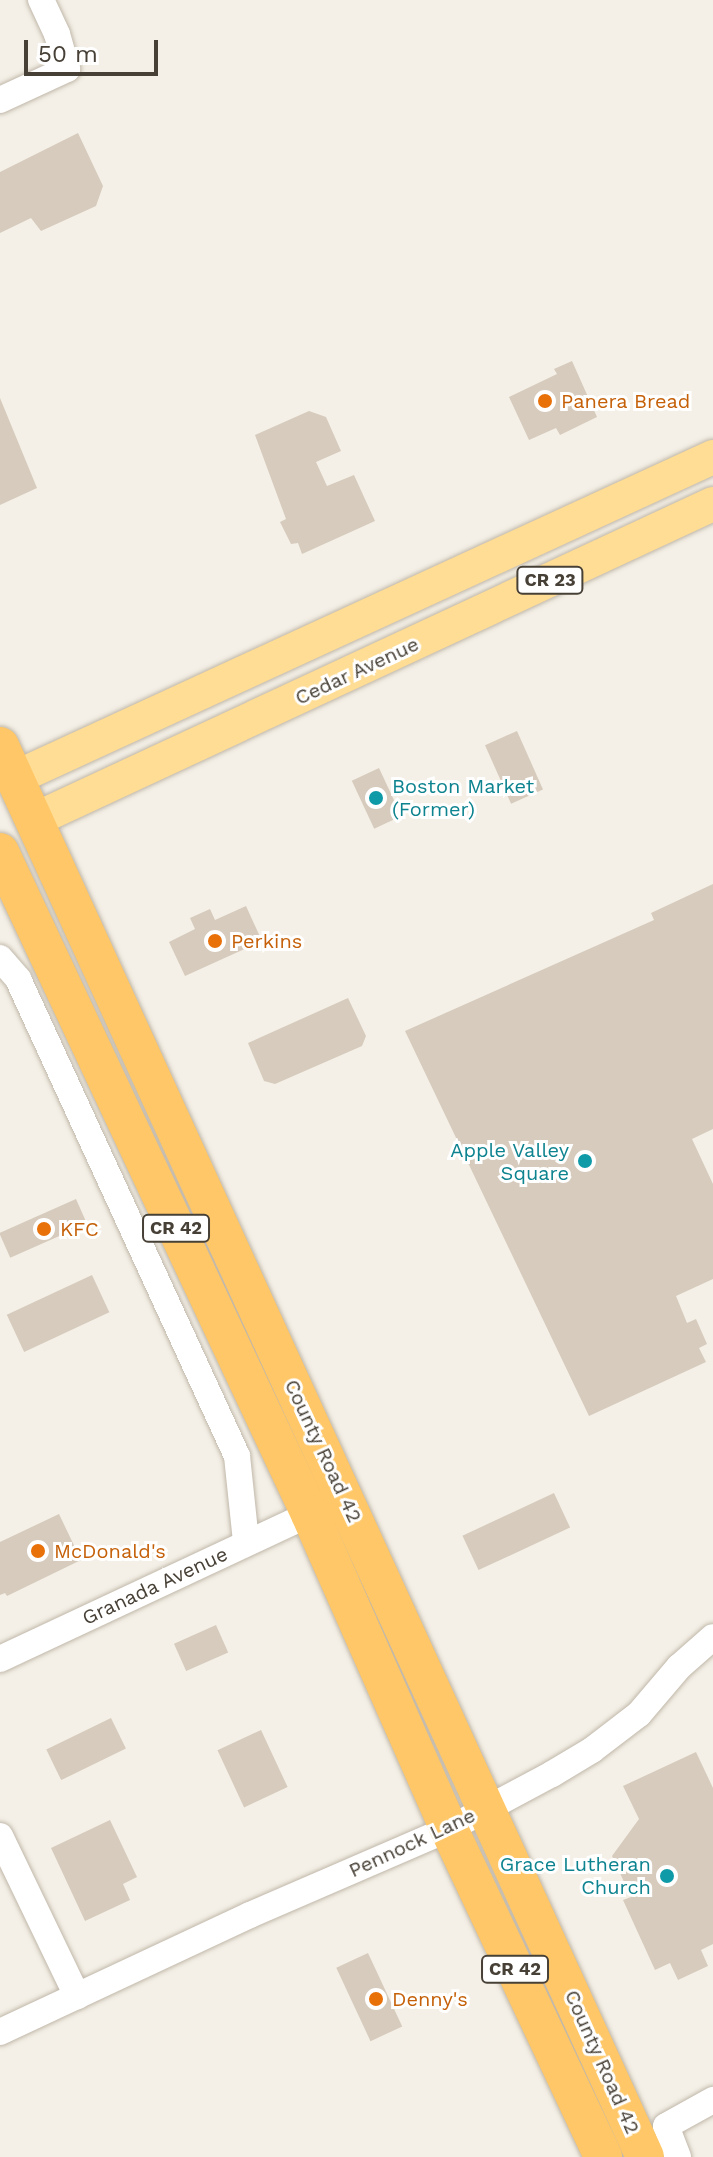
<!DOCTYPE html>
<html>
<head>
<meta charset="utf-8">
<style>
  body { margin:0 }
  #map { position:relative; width:713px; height:2157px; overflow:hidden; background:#f4f0e7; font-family:"Work Sans",sans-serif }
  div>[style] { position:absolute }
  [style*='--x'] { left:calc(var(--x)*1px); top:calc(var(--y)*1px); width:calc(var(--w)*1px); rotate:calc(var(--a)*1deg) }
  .building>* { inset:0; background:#d6cbbc; transform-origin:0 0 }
  .roads { filter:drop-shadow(0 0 2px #c0b7a9) drop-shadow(0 0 2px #c0b7a9) }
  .minor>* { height:26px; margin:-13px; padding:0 13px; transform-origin:13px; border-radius:13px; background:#fff }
  .major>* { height:34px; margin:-17px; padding:0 17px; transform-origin:17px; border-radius:17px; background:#ffdd95 }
  .highway>* { height:38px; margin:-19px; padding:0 19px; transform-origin:19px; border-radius:19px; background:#ffc767 }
  .dots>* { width:22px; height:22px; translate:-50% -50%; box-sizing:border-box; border:4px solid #fff; border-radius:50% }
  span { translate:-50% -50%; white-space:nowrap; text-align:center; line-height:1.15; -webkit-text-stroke:6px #fff; paint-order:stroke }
  .shield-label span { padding:2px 6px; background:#fff; border:2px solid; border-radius:6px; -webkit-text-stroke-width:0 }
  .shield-label { font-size:18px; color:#474036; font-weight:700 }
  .food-label { font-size:20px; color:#c56008 }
  .left { translate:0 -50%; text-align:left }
  .street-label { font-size:20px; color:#474036 }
  .culture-label { font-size:20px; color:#0d838f }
  .right { translate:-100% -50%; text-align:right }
  .scale { position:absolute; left:24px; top:40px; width:134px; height:36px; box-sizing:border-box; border:4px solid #474036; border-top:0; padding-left:10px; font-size:24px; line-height:28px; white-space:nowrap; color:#474036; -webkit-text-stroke:6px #fff; paint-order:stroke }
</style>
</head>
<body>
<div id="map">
  <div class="building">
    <div style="clip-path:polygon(78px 133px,103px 186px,96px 206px,41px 231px,31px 218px,0 233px,0 172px)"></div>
    <div style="clip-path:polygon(572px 361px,597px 417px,560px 435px,556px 428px,529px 440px,509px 397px,557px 374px,554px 369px)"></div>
    <div style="clip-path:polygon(0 398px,37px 488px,0 505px)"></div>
    <div style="clip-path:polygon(309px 411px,326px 417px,341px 451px,316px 462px,327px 486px,354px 475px,375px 521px,302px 554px,298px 543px,291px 544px,280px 522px,286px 519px,255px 435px)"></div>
    <div style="left:517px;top:731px;width:64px;height:35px;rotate:66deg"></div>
    <div style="left:379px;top:768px;width:53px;height:30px;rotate:65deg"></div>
    <div style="clip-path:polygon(713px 884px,713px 1129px,692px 1139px,713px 1184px,713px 1279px,676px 1296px,687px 1323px,696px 1319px,707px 1344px,699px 1348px,706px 1362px,589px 1416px,405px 1031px,654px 920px,651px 913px)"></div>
    <div style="clip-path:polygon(246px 906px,262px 941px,185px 976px,169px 942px,195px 929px,190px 918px,210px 909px,215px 920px)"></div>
    <div style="clip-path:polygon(348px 998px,366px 1036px,362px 1046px,275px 1084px,264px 1081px,248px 1043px)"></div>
    <div style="left:76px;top:1199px;width:27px;height:84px;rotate:66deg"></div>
    <div style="left:92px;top:1275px;width:41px;height:94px;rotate:65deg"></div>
    <div style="left:554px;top:1493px;width:38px;height:101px;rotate:65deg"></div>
    <div style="clip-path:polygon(59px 1514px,81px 1560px,7px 1596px,5px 1593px,0 1595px,0 1542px)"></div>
    <div style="left:216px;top:1625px;width:30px;height:46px;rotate:66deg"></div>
    <div style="left:111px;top:1718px;width:34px;height:72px;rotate:64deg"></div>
    <div style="left:261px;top:1730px;width:63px;height:48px;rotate:65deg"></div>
    <div style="clip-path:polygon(696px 1752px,713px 1788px,713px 1944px,701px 1950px,708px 1966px,678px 1980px,670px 1963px,655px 1970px,623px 1900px,631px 1897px,612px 1856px,639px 1819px,623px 1786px)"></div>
    <div style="clip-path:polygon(110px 1820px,137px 1877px,123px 1884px,130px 1900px,85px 1921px,51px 1848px)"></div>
    <div style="left:368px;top:1953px;width:81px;height:35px;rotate:65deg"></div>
  </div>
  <div class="roads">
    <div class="minor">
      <div style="--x:0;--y:100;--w:74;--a:-24.8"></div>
      <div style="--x:67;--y:69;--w:36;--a:-106"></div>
      <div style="--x:57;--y:34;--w:38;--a:-115"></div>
      <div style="--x:0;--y:958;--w:28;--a:49"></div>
      <div style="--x:18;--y:979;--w:525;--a:65.34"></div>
      <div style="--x:237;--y:1456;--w:86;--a:84"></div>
      <div style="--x:0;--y:1659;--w:342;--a:-25.1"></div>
      <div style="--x:0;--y:1836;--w:178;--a:64.3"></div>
      <div style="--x:0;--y:2032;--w:276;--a:-25.1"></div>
      <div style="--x:250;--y:1915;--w:217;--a:-23.4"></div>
      <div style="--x:449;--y:1829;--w:117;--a:-28.1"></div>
      <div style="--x:552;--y:1774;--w:47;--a:-31"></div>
      <div style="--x:592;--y:1750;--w:59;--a:-37.5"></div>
      <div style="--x:639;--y:1714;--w:62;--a:-49.6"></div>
      <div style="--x:679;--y:1667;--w:45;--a:-41.4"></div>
      <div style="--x:678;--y:2157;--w:33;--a:-111"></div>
      <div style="--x:666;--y:2126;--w:54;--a:-29"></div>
    </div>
    <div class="major">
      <div style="--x:15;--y:778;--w:768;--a:-24.7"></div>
      <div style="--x:34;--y:820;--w:749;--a:-24.96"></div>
    </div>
    <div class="highway">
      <div style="--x:0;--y:746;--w:1551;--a:65.43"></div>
      <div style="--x:0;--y:852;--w:731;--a:64.91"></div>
      <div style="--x:310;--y:1514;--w:344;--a:66.2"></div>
      <div style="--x:449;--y:1829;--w:362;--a:64.8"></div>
    </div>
  </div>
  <div class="dots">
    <div style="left:545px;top:401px;background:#e8710a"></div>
    <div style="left:376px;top:798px;background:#0f9aa8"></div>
    <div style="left:215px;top:941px;background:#e8710a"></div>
    <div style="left:585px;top:1161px;background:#0f9aa8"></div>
    <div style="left:44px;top:1229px;background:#e8710a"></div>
    <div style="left:38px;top:1551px;background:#e8710a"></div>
    <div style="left:667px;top:1876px;background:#0f9aa8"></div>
    <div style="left:376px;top:1999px;background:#e8710a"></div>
  </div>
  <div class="shield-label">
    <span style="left:550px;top:580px">CR 23</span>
    <span style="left:176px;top:1228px">CR 42</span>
    <span style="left:515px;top:1969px">CR 42</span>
  </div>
  <div class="food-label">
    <span class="left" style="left:561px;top:401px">Panera Bread</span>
    <span class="left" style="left:231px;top:941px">Perkins</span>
    <span class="left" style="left:60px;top:1229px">KFC</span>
    <span class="left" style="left:54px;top:1551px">McDonald's</span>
    <span class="left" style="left:392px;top:1999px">Denny's</span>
  </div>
  <div class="street-label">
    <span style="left:357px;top:671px;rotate:-25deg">Cedar Avenue</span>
    <span style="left:323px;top:1451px;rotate:65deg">County Road 42</span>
    <span style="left:155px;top:1586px;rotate:-25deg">Granada Avenue</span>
    <span style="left:412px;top:1843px;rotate:-25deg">Pennock Lane</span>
    <span style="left:602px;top:2062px;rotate:66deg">County Road 42</span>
  </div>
  <div class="culture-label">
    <span class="left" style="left:392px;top:798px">Boston Market<br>(Former)</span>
    <span class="right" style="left:569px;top:1162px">Apple Valley<br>Square</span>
    <span class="right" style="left:651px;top:1876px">Grace Lutheran<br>Church</span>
  </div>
  <div class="scale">50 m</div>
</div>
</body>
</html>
